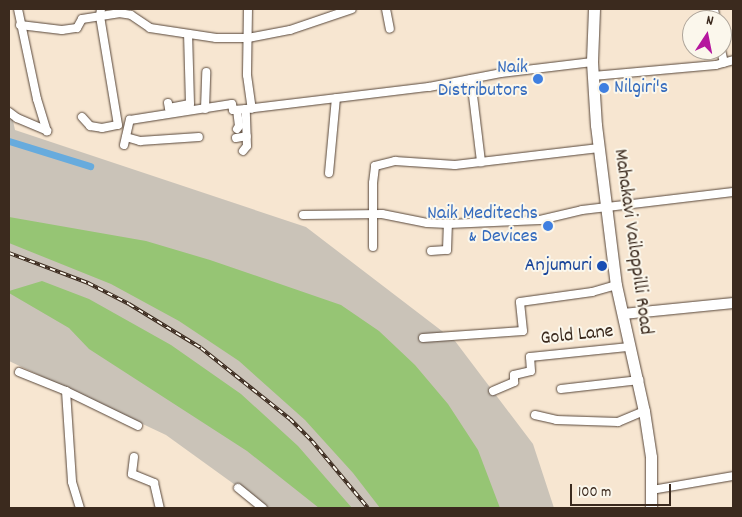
<!DOCTYPE html>
<html>
<head>
<meta charset="utf-8">
<style>
  body { margin:0 }
  #map { position:relative; width:742px; height:517px; overflow:hidden; background:#f7e6d1; font-family:Dekko,sans-serif }
  div>[style] { position:absolute }
  [style*='--x'] { left:calc(var(--x)*1px); top:calc(var(--y)*1px); width:calc(var(--w)*1px); rotate:calc(var(--a)*1deg) }
  .industrial>* { inset:0; background:#cac3b8 }
  .green>* { inset:0; background:#96c574 }
  .canal>* { height:7px; margin:-3.5px; padding:0 3.5px; transform-origin:3.5px; border-radius:3.5px; background:#67abdd }
  .roads { filter:drop-shadow(0 0 1px #574639) drop-shadow(0 0 1px #574639) }
  .minor>* { height:8px; margin:-4px; padding:0 4px; transform-origin:4px; border-radius:4px; background:#fff }
  .tertiary>* { height:10px; margin:-5px; padding:0 5px; transform-origin:5px; border-radius:5px; background:#fff }
  .secondary>* { height:11px; margin:-5.5px; padding:0 5.5px; transform-origin:5.5px; border-radius:5.5px; background:#fff }
  .rail>* { height:4px; margin-top:-2px; transform-origin:0; background:repeating-linear-gradient(90deg,#fbf7ec 0 5.5px,#3b2a1e 0 11px); box-sizing:border-box; border-block:1px solid #3b2a1e }
  .dots>* { width:14px; height:14px; translate:-50% -50%; box-sizing:border-box; border:2px solid #fbf7ec; border-radius:50% }
  span { translate:-50% -50%; white-space:nowrap; text-align:center; line-height:1.15; -webkit-text-stroke:4px #fbf7ec; paint-order:stroke }
  .shop-label { font-size:20px; color:#366cbe }
  .right { translate:-100% -50%; text-align:right }
  .left { translate:0 -50%; text-align:left }
  .street-label { font-size:20px; color:#3b2a1e }
  .transit-label { font-size:20px; color:#164399 }
  .frame { position:absolute; inset:0; border:10px solid #3b2a1e; pointer-events:none }
  .north { position:absolute; left:682px; top:10px; width:50px; height:50px; box-sizing:border-box; background:#fbf7ec; border:1px solid #aea59a; border-radius:50%; rotate:11deg; font-size:14px; font-weight:700; line-height:20px; text-align:center; color:#3b2a1e }
  .north::after { content:''; display:block; margin:auto; width:18px; height:22px; background:#b5179e; clip-path:polygon(50% 0,100% 100%,50% 72%,0 100%) }
  .scale { position:absolute; left:570px; top:484px; width:101px; height:22px; box-sizing:border-box; border:2px solid #3b2a1e; border-top:0; padding-left:6px; font-size:15px; line-height:18px; white-space:nowrap; color:#3b2a1e; -webkit-text-stroke:4px #fbf7ec; paint-order:stroke }
</style>
</head>
<body>
<div id="map">
  <div class="industrial">
    <div style="clip-path:polygon(9px 102px,15px 130px,306px 227px,455px 341px,533px 444px,554px 508px,267px 508px,166px 435px,9px 361px)"></div>
  </div>
  <div class="green">
    <div style="clip-path:polygon(9px 217px,146px 241px,210px 260px,341px 305px,379px 331px,415px 365px,448px 404px,478px 450px,500px 508px,380px 508px,353px 473px,305px 420px,239px 361px,179px 321px,111px 284px,9px 243px)"></div>
    <div style="clip-path:polygon(42px 281px,89px 299px,171px 345px,241px 394px,298px 446px,352px 508px,319px 508px,247px 451px,89px 349px,69px 328px,9px 293px,9px 291px)"></div>
  </div>
  <div class="canal">
    <div style="--x:9;--y:141;--w:85;--a:17.2"></div>
  </div>
  <div class="roads">
    <div class="minor">
      <div style="--x:18;--y:9;--w:92;--a:78.1"></div>
      <div style="--x:37;--y:99;--w:34;--a:73"></div>
      <div style="--x:248;--y:9;--w:66;--a:90.9"></div>
      <div style="--x:247;--y:75;--w:34;--a:82"></div>
      <div style="--x:386;--y:9;--w:20;--a:79"></div>
      <div style="--x:714;--y:9;--w:11;--a:80"></div>
      <div style="--x:20;--y:25;--w:42;--a:6.8"></div>
      <div style="--x:62;--y:30;--w:15;--a:-8"></div>
      <div style="--x:77;--y:28;--w:10;--a:-61"></div>
      <div style="--x:82;--y:19;--w:37;--a:-9"></div>
      <div style="--x:119;--y:13;--w:12;--a:9"></div>
      <div style="--x:131;--y:15;--w:23;--a:34"></div>
      <div style="--x:150;--y:28;--w:67;--a:8.6"></div>
      <div style="--x:216;--y:38;--w:32;--a:0"></div>
      <div style="--x:248;--y:38;--w:43;--a:-10.8"></div>
      <div style="--x:290;--y:30;--w:65;--a:-18.7"></div>
      <div style="--x:721;--y:50;--w:13;--a:77"></div>
      <div style="--x:593;--y:76;--w:123;--a:-5.1"></div>
      <div style="--x:716;--y:65;--w:18;--a:-16"></div>
      <div style="--x:471;--y:79;--w:84;--a:83.1"></div>
      <div style="--x:168;--y:103;--w:5;--a:79"></div>
      <div style="--x:169;--y:108;--w:21;--a:-11"></div>
      <div style="--x:190;--y:104;--w:70;--a:-91.6"></div>
      <div style="--x:205;--y:109;--w:37;--a:-88"></div>
      <div style="--x:9;--y:112;--w:10;--a:37"></div>
      <div style="--x:17;--y:118;--w:33;--a:23"></div>
      <div style="--x:82;--y:117;--w:12;--a:48"></div>
      <div style="--x:90;--y:126;--w:12;--a:9"></div>
      <div style="--x:102;--y:128;--w:16;--a:-11"></div>
      <div style="--x:118;--y:125;--w:110;--a:-99.4"></div>
      <div style="--x:100;--y:16;--w:7;--a:-82"></div>
      <div style="--x:237;--y:129;--w:4;--a:-56"></div>
      <div style="--x:239;--y:126;--w:16;--a:-97"></div>
      <div style="--x:126;--y:137;--w:15;--a:16"></div>
      <div style="--x:140;--y:141;--w:59;--a:-3.9"></div>
      <div style="--x:236;--y:138;--w:11;--a:-10"></div>
      <div style="--x:124;--y:145;--w:26;--a:-77"></div>
      <div style="--x:130;--y:120;--w:103;--a:-8.9"></div>
      <div style="--x:232;--y:104;--w:6;--a:81"></div>
      <div style="--x:233;--y:110;--w:13;--a:-4"></div>
      <div style="--x:243;--y:151;--w:6;--a:-51"></div>
      <div style="--x:247;--y:146;--w:37;--a:-92"></div>
      <div style="--x:246;--y:109;--w:184;--a:-6.9"></div>
      <div style="--x:429;--y:87;--w:73;--a:-11"></div>
      <div style="--x:501;--y:73;--w:92;--a:-6.9"></div>
      <div style="--x:329;--y:173;--w:75;--a:-84.7"></div>
      <div style="--x:303;--y:215;--w:79;--a:-0.7"></div>
      <div style="--x:382;--y:214;--w:46;--a:11.3"></div>
      <div style="--x:427;--y:223;--w:21;--a:3"></div>
      <div style="--x:373;--y:247;--w:64;--a:-90"></div>
      <div style="--x:373;--y:183;--w:17;--a:-83"></div>
      <div style="--x:375;--y:166;--w:21;--a:-14"></div>
      <div style="--x:395;--y:161;--w:60;--a:3.8"></div>
      <div style="--x:455;--y:165;--w:145;--a:-6.7"></div>
      <div style="--x:431;--y:251;--w:16;--a:-4"></div>
      <div style="--x:447;--y:250;--w:26;--a:-88"></div>
      <div style="--x:448;--y:224;--w:92;--a:-2.5"></div>
      <div style="--x:540;--y:220;--w:43;--a:-13.4"></div>
      <div style="--x:582;--y:210;--w:152;--a:-6.8"></div>
      <div style="--x:423;--y:338;--w:100;--a:-4"></div>
      <div style="--x:523;--y:331;--w:29;--a:-96"></div>
      <div style="--x:520;--y:302;--w:73;--a:-7.9"></div>
      <div style="--x:592;--y:292;--w:25;--a:-16"></div>
      <div style="--x:19;--y:372;--w:51;--a:22"></div>
      <div style="--x:66;--y:391;--w:80;--a:25.9"></div>
      <div style="--x:561;--y:389;--w:79;--a:-6.6"></div>
      <div style="--x:66;--y:391;--w:91;--a:86.2"></div>
      <div style="--x:72;--y:482;--w:27;--a:73"></div>
      <div style="--x:493;--y:391;--w:23;--a:-23"></div>
      <div style="--x:514;--y:382;--w:7;--a:-90"></div>
      <div style="--x:514;--y:375;--w:17;--a:-13"></div>
      <div style="--x:531;--y:371;--w:14;--a:-94"></div>
      <div style="--x:530;--y:357;--w:100;--a:-5.8"></div>
      <div style="--x:535;--y:415;--w:22;--a:13"></div>
      <div style="--x:556;--y:420;--w:62;--a:1.8"></div>
      <div style="--x:618;--y:422;--w:28;--a:-23"></div>
      <div style="--x:134;--y:457;--w:17;--a:97"></div>
      <div style="--x:132;--y:474;--w:24;--a:22"></div>
      <div style="--x:154;--y:483;--w:26;--a:77"></div>
      <div style="--x:238;--y:488;--w:32;--a:39"></div>
      <div style="--x:652;--y:490;--w:82;--a:-9.8"></div>
    </div>
    <div class="tertiary">
      <div style="--x:623;--y:314;--w:111;--a:-5.7"></div>
    </div>
    <div class="secondary">
      <div style="--x:594;--y:9;--w:53;--a:92.2"></div>
      <div style="--x:592;--y:62;--w:63;--a:86.4"></div>
      <div style="--x:596;--y:125;--w:161;--a:82.9"></div>
      <div style="--x:616;--y:285;--w:129;--a:77.5"></div>
      <div style="--x:644;--y:411;--w:47;--a:81.3"></div>
      <div style="--x:651;--y:457;--w:51;--a:90"></div>
    </div>
  </div>
  <div class="rail">
    <div style="--x:9;--y:253;--w:85;--a:20.8"></div>
    <div style="--x:88;--y:283;--w:46;--a:27.1"></div>
    <div style="--x:129;--y:304;--w:84;--a:31.4"></div>
    <div style="--x:201;--y:348;--w:114;--a:38.6"></div>
    <div style="--x:290;--y:419;--w:31;--a:45"></div>
    <div style="--x:312;--y:441;--w:87;--a:50.1"></div>
  </div>
  <div class="dots">
    <div style="left:538px;top:79px;background:#3f7fe0"></div>
    <div style="left:604px;top:88px;background:#3f7fe0"></div>
    <div style="left:548px;top:226px;background:#3f7fe0"></div>
    <div style="left:602px;top:266px;background:#1a4fb4"></div>
  </div>
  <div class="shop-label">
    <span class="right" style="left:528px;top:80px">Naik<br>Distributors</span>
    <span class="left" style="left:614px;top:88px">Nilgiri's</span>
    <span class="right" style="left:538px;top:226px">Naik Meditechs<br>&amp; Devices</span>
  </div>
  <div class="street-label">
    <span style="left:632px;top:242px;rotate:82deg">Mahakavi Vailoppilli Road</span>
    <span style="left:577px;top:336px;rotate:-6deg">Gold Lane</span>
  </div>
  <div class="transit-label">
    <span class="right" style="left:592px;top:266px">Anjumuri</span>
  </div>
  <div class="frame"></div>
  <div class="north">N</div>
  <div class="scale">100 m</div>
</div>
</body>
</html>
